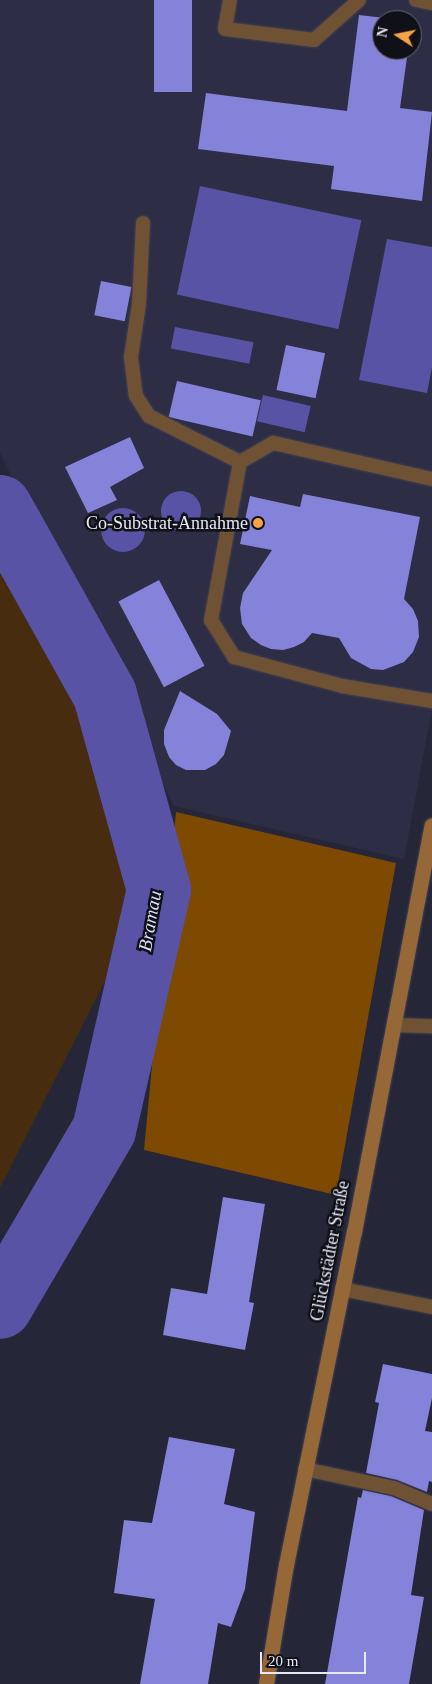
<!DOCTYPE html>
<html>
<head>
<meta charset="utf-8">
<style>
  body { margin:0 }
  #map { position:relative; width:432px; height:1684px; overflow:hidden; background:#262639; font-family:Georgia,serif }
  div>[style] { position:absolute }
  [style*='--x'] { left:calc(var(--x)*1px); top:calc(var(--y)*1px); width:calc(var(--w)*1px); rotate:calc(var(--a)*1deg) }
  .built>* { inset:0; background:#2d2d46 }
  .green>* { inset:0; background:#472c0f }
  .forest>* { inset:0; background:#7e4900 }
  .water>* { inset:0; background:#5953a6; transform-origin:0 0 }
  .round { border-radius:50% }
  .river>* { height:64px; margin:-32px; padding:0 32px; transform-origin:32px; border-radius:32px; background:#5953a6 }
  .building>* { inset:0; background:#8582da; transform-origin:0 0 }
  .roads { filter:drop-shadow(0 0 1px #414153) drop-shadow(0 0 1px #414153) }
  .lane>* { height:14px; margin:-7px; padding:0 7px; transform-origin:7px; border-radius:7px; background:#6f5134 }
  .secondary>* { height:15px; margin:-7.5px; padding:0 7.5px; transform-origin:7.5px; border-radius:7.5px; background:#966737 }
  .dots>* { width:14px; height:14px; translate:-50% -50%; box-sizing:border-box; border:2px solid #101018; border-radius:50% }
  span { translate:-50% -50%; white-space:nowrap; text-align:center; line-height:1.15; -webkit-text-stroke:5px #101018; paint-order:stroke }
  .poi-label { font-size:18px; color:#e7e8f4 }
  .right { translate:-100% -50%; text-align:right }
  .street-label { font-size:18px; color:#e7e8f4 }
  .water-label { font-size:19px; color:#dedff6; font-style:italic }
  .north { position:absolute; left:372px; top:10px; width:50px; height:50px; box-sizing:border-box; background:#101018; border:1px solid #666670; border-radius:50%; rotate:281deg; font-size:14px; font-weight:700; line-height:20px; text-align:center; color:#e7e8f4 }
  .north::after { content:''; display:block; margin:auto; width:18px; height:22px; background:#f6a247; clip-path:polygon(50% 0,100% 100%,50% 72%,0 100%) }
  .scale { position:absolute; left:260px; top:1652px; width:106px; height:22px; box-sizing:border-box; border:2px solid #e7e8f4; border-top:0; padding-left:6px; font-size:15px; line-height:18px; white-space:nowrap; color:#e7e8f4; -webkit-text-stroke:4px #101018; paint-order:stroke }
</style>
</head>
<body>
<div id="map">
  <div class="built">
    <div style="clip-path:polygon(evenodd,0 0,432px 0,432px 709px,404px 859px,174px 806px,0 453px,0 0,382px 20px,412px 20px,412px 50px,382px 50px,382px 20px)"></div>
  </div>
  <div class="green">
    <div style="clip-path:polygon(0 547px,92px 698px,152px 888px,0 1188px)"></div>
  </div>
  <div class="forest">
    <div style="clip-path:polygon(176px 812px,396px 863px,336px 1195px,144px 1150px)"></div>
  </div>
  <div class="water">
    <div style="left:200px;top:186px;width:165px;height:111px;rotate:12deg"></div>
    <div style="clip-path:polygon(387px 239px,432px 247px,432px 367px,427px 393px,359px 380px)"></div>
    <div style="left:175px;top:327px;width:80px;height:22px;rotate:11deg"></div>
    <div style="left:263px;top:395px;width:49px;height:27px;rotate:13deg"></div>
    <div class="round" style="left:161px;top:491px;width:40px;height:40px"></div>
    <div class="round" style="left:101px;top:508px;width:44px;height:44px"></div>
  </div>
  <div class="river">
    <div style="--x:0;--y:507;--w:215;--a:60.8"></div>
    <div style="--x:105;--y:695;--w:202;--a:74.5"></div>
    <div style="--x:159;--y:890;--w:246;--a:102.9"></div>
    <div style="--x:104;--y:1130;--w:205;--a:120.4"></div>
  </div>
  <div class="building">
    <div style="left:154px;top:0;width:38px;height:92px"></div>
    <div style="clip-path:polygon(359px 15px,402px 20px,382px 20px,382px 50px,408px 50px,400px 108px,432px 112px,422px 201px,331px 189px,334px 166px,198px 149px,206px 93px,347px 111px)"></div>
    <div style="left:101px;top:281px;width:31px;height:35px;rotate:11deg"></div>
    <div style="left:286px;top:345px;width:40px;height:46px;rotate:12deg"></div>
    <div style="left:177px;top:381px;width:86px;height:37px;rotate:13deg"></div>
    <div style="clip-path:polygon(130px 437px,144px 468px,110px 487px,117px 500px,88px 513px,65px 467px)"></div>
    <div style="clip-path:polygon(303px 494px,420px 517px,404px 599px,413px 609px,418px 621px,419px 637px,413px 652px,404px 662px,383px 670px,371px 669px,351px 658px,339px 638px,312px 633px,304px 642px,294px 647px,283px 650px,271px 649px,261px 645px,251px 638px,242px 624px,240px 608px,243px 593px,272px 550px,240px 544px,250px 496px,300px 507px)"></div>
    <div style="left:159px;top:580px;width:97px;height:46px;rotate:62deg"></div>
    <div style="clip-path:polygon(180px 691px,217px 714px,231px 731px,224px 755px,216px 764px,205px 770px,186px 770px,176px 765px,169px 757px,164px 744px,164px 730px)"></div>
    <div style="clip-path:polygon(223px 1197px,265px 1204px,249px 1302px,254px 1303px,245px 1350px,163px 1335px,171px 1288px,207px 1294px)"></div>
    <div style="clip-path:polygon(383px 1364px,432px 1374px,432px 1398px,425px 1431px,432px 1432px,432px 1482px,429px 1481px,427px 1492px,397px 1480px,366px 1473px,379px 1403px,375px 1402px)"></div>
    <div style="clip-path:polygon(169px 1437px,235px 1449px,224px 1504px,255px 1512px,245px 1589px,231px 1627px,218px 1623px,208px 1684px,140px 1684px,155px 1599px,114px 1593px,124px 1520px,152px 1523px)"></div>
    <div style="clip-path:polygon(363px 1490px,391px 1496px,424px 1510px,411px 1595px,424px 1597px,409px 1684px,325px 1684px,358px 1497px,361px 1498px)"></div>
  </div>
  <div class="roads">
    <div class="lane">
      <div style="--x:230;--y:0;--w:29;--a:100"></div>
      <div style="--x:225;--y:29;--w:90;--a:7"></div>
      <div style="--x:314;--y:40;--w:60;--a:-41.6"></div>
      <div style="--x:416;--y:0;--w:16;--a:11"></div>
      <div style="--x:143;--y:223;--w:81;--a:92.8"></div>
      <div style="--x:139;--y:304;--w:54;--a:98.6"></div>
      <div style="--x:131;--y:357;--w:39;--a:83"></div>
      <div style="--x:136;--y:396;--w:24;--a:57"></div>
      <div style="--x:149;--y:416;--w:102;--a:26.8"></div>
      <div style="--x:432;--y:479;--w:163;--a:-167.2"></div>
      <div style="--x:273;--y:443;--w:38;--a:150"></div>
      <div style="--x:240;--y:462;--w:161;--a:100.4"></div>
      <div style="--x:211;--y:620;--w:44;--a:58.1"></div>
      <div style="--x:234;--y:657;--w:112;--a:15"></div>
      <div style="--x:342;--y:686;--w:91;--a:9.5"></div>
      <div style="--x:394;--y:1025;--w:38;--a:2"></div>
      <div style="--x:342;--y:1289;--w:92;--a:11.3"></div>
      <div style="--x:305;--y:1469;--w:91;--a:12.1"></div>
      <div style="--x:394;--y:1488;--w:41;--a:22.8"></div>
    </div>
    <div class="secondary">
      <div style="--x:266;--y:1684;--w:121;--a:-80.5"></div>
      <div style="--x:286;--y:1565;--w:340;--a:-78.5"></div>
      <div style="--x:354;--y:1232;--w:414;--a:-79.2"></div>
    </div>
  </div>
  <div class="dots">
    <div style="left:258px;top:523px;background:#f6a247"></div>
  </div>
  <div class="poi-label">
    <span class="right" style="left:248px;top:523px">Co-Substrat-Annahme</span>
  </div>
  <div class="street-label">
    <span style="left:330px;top:1251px;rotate:-79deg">Glückstädter Straße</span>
  </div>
  <div class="water-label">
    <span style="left:150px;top:921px;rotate:-80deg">Bramau</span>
  </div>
  <div class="north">N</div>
  <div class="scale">20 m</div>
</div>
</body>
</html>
